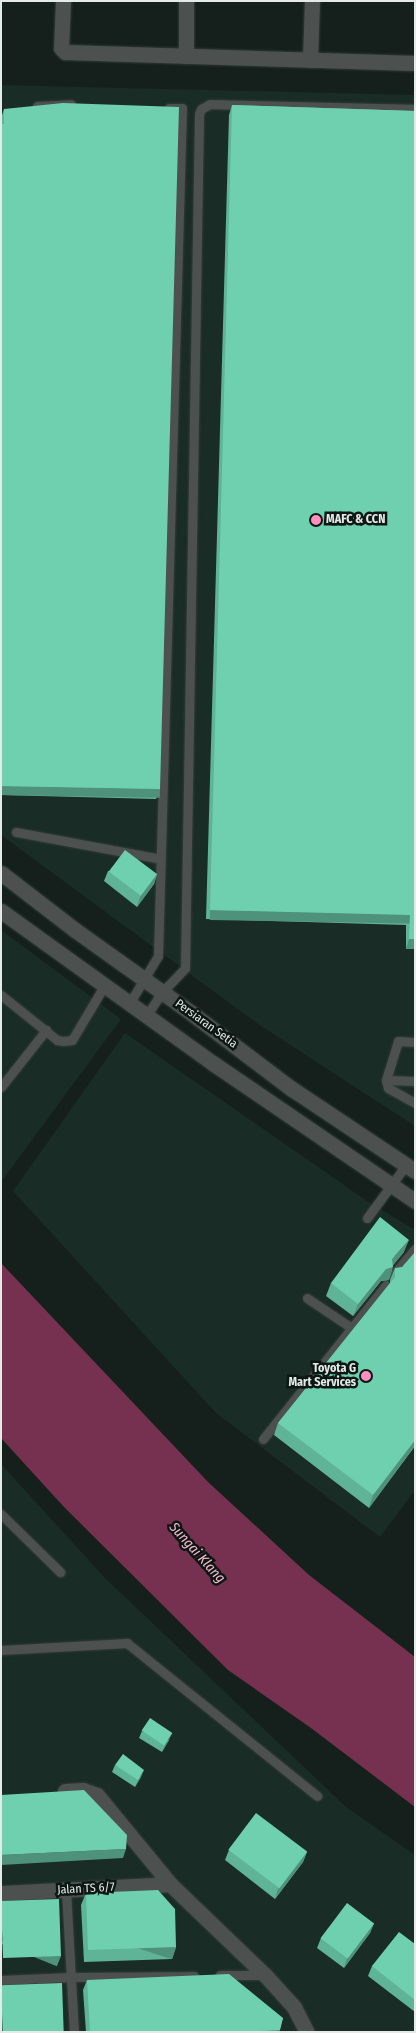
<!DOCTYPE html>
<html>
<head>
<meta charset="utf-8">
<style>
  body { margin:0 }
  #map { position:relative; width:416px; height:2033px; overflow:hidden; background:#15201c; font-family:"Fira Sans Condensed",sans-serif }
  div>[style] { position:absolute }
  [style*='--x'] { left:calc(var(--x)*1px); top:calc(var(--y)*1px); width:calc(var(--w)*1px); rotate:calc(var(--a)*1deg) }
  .built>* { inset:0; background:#1a2c26 }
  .water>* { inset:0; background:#763151 }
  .roads { filter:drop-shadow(0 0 1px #323c38) drop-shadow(0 0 1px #323c38) }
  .service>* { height:9px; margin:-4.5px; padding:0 4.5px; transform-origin:4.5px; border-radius:4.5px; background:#4c514f }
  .minor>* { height:15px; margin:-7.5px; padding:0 7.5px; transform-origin:7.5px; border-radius:7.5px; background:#4c514f }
  .tertiary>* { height:15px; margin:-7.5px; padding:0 7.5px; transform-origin:7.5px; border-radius:7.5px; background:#4c514f }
  .wall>* { inset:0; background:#5fb397 }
  .shaded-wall>* { inset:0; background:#4e927b; transform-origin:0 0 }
  .building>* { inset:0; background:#6fd0b0; transform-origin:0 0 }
  .dots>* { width:14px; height:14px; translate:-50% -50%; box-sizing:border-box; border:2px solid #0c1713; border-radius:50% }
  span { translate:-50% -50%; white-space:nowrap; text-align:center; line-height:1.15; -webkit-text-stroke:5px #0c1713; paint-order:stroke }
  .poi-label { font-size:12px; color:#e3eae7; font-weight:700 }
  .left { translate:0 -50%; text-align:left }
  .right { translate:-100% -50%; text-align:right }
  .street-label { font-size:12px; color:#e3eae7 }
  .water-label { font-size:14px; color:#f9b8d2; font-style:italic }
  .frame { position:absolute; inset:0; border:2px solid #e3eae7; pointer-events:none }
</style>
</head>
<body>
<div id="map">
  <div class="built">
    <div style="clip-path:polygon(1px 85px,415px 95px,415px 1126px,258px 1024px,1px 835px)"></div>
    <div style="clip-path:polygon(1px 930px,121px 1019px,1px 1182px)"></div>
    <div style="clip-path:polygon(125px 1033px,364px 1199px,415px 1230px,415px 1490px,380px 1537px,216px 1413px,13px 1191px)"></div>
    <div style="clip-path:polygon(1px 1464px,105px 1578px,346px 1807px,415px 1855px,415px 2032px,1px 2032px)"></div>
  </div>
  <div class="water">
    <div style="clip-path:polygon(1px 1263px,208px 1482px,309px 1575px,415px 1657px,415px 1807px,311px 1728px,228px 1670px,64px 1507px,1px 1438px)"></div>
  </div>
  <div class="roads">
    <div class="service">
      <div style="--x:37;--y:106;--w:34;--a:-3"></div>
      <div style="--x:16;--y:832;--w:147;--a:10.5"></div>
      <div style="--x:1;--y:995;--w:72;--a:38.8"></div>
      <div style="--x:57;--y:1040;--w:6;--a:9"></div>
      <div style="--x:63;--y:1041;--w:9;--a:-6"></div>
      <div style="--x:72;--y:1040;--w:63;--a:-59.3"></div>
      <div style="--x:129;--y:1004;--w:56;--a:-58.9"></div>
      <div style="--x:158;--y:956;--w:848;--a:-88.38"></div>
      <div style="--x:182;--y:108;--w:13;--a:180"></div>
      <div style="--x:146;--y:1016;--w:29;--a:-56"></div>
      <div style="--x:162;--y:992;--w:33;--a:-46"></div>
      <div style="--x:185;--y:968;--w:854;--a:-89.06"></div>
      <div style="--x:199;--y:114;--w:5;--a:-68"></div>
      <div style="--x:201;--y:109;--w:10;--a:-29"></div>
      <div style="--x:210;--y:104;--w:205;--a:1.4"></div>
      <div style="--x:415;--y:1042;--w:17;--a:-177"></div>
      <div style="--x:398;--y:1041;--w:41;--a:107.1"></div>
      <div style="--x:386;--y:1080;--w:8;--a:76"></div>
      <div style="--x:388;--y:1088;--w:31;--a:29"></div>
      <div style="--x:386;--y:1080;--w:29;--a:2"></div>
      <div style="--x:1;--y:1087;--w:73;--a:-51.7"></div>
      <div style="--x:367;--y:1218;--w:66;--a:-53.7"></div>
      <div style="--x:393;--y:1275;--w:34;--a:-50"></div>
      <div style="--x:307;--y:1298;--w:52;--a:34"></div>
      <div style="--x:263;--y:1439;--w:197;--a:-51.4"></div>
      <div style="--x:1;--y:1514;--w:83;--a:44.5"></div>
      <div style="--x:1;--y:1650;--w:126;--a:-3.2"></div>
      <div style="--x:127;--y:1643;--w:244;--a:38.8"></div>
      <div style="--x:66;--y:1890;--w:142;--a:86.8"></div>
      <div style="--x:220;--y:1975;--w:44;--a:0"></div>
      <div style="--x:1;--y:1980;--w:70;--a:-2.5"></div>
      <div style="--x:71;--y:1977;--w:123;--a:-0.5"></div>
    </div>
    <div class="minor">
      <div style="--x:63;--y:1;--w:47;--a:92.4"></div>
      <div style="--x:61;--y:48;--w:6;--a:45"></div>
      <div style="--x:65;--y:52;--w:350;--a:1.8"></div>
      <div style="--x:186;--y:56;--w:55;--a:-90"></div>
      <div style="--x:310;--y:60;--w:59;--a:-88.1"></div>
      <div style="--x:65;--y:1791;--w:18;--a:-3"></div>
      <div style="--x:83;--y:1790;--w:15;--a:20"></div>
      <div style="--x:97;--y:1795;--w:115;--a:50.6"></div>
      <div style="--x:170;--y:1884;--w:132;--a:43.8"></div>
      <div style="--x:265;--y:1975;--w:43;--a:47.8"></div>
      <div style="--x:294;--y:2007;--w:28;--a:63"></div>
      <div style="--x:1;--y:1893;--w:169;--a:-3"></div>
    </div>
    <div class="tertiary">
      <div style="--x:1;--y:873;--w:93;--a:37.6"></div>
      <div style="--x:75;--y:930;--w:146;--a:35.5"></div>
      <div style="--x:194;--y:1015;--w:123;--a:37.1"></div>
      <div style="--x:292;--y:1089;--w:148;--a:33.7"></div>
      <div style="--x:1;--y:911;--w:262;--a:35.7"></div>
      <div style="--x:214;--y:1064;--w:243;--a:34.3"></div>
    </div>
  </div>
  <div class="wall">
    <div style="clip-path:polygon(232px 105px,415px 111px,415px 949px,406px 949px,406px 925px,206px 919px,229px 115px)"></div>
    <div style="clip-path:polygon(4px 109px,160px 789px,156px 799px,1px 795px,1px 118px)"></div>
    <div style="clip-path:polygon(108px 871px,157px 874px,154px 884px,137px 907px,104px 881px)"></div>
    <div style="clip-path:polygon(404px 1252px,393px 1265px,389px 1280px,381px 1281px,353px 1316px,326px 1296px,331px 1283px)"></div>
    <div style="clip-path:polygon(395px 1268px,415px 1446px,369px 1508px,274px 1435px,278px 1423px,390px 1283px,390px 1280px)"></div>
    <div style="clip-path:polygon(142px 1731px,169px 1740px,162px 1752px,139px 1738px)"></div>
    <div style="clip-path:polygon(115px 1765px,141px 1777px,135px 1787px,112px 1772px)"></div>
    <div style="clip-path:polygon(229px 1850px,307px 1852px,303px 1862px,275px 1899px,225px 1860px)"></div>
    <div style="clip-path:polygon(86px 1893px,176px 1947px,172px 1959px,84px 1962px,81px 1905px)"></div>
    <div style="clip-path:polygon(374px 1923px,370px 1933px,344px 1968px,317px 1948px,321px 1938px)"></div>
    <div style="clip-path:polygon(415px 1944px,415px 2012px,368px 1976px,372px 1966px)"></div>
    <div style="clip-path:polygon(87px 1980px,283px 2018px,279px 2032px,86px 2032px,83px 1990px)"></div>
  </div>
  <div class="shaded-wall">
    <div style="left:1px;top:786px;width:159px;height:9px;rotate:1deg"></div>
    <div style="clip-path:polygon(157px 874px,154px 884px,137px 907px,140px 897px)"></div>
    <div style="left:210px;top:910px;width:200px;height:10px;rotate:1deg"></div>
    <div style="clip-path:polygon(409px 939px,415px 939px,415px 949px,406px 949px)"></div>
    <div style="clip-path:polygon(409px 1240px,404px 1252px,391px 1268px,393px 1267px,389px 1280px,381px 1281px,353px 1316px,358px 1304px,392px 1259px)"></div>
    <div style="clip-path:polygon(415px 1440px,415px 1446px,369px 1508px,373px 1495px)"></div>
    <div style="clip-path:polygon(172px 1733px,169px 1740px,162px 1752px,165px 1745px)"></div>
    <div style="clip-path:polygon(144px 1770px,141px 1777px,135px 1787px,138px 1780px)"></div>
    <div style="clip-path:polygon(126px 1849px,123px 1858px,1px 1865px,1px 1855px)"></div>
    <div style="clip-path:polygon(307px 1852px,303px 1862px,275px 1899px,278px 1889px)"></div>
    <div style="clip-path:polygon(374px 1923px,370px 1933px,344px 1968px,347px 1958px)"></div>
    <div style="left:176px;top:1947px;width:13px;height:88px;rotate:108deg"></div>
    <div style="left:61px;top:1956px;width:11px;height:60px;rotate:112deg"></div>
    <div style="clip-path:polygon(280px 2030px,279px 2032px,239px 2032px)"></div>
  </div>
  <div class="building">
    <div style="clip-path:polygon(63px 103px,179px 107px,160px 789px,1px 786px,1px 124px,4px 124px,4px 109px)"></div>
    <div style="clip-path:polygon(232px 105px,415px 111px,415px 939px,409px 939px,410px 915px,210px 910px)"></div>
    <div style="left:125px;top:850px;width:40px;height:27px;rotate:37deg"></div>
    <div style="clip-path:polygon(380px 1217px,409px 1240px,392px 1259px,393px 1267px,386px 1269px,358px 1304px,331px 1283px)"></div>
    <div style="clip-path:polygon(415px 1252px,415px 1440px,373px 1495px,278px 1423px,395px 1277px,395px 1268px,402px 1267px)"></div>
    <div style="left:150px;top:1718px;width:27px;height:15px;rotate:34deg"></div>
    <div style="clip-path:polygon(123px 1754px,144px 1770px,138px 1780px,115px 1765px)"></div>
    <div style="clip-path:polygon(84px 1790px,127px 1835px,126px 1849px,1px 1855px,1px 1795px)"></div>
    <div style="left:256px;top:1813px;width:64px;height:46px;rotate:37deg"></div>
    <div style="clip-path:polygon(158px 1890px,175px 1909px,176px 1947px,88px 1950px,86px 1893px)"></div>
    <div style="left:59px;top:1899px;width:57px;height:58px;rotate:88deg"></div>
    <div style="left:347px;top:1903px;width:34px;height:44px;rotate:37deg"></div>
    <div style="clip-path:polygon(399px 1932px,415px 1944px,415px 2000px,372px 1966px)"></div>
    <div style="clip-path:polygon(229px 1974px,283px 2018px,280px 2030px,239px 2032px,90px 2032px,87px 1980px)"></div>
    <div style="left:62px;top:1983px;width:49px;height:61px;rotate:88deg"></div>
  </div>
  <div class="dots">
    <div style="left:316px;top:520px;background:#fd8ebe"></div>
    <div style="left:366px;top:1376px;background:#fd8ebe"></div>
  </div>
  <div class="poi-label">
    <span class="left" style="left:326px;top:520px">MAFC &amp; CCN</span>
    <span class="right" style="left:356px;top:1376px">Toyota G<br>Mart Services</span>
  </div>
  <div class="street-label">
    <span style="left:206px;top:1024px;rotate:36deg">Persiaran Setia</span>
    <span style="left:86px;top:1889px;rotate:-3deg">Jalan TS 6/7</span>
  </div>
  <div class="water-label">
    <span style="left:197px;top:1553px;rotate:48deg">Sungai Klang</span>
  </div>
  <div class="frame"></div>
</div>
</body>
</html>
